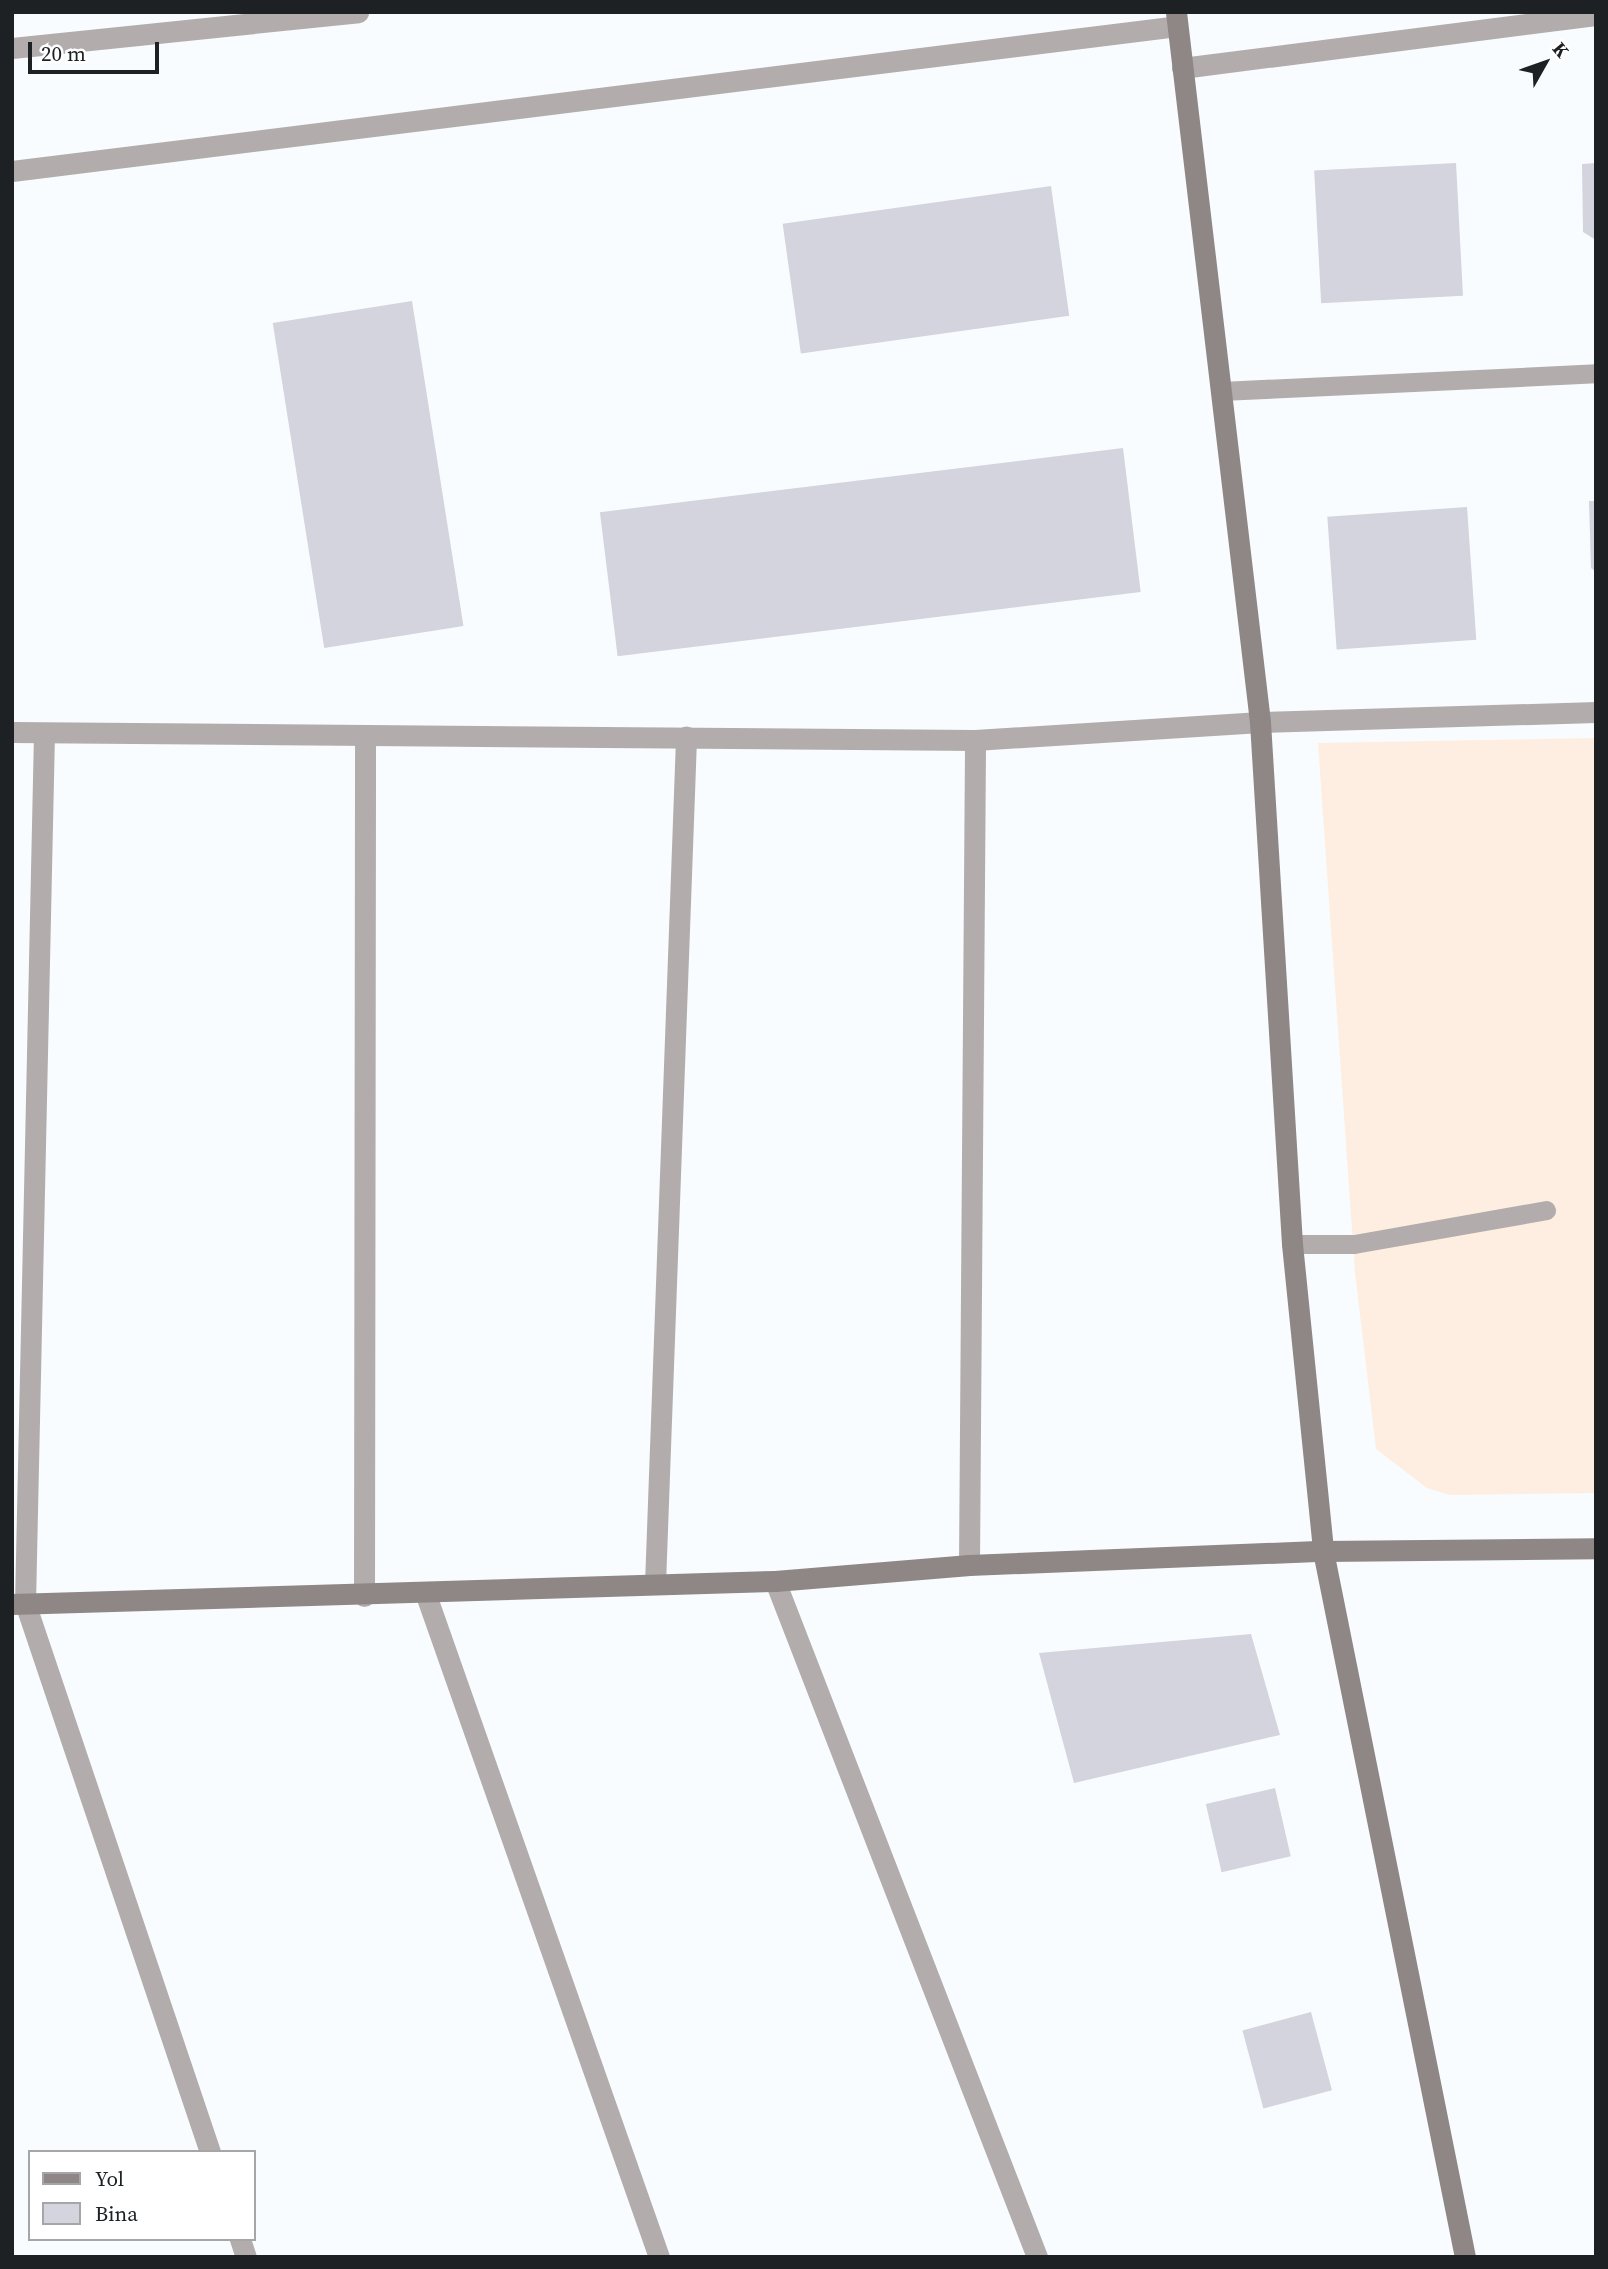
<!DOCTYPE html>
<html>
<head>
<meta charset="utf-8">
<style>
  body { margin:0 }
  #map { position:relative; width:1608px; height:2269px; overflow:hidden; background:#f8fcff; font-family:"Source Serif 4",serif }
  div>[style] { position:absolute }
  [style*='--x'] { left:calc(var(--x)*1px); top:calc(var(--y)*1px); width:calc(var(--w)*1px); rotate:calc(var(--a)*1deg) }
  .education>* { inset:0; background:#feeee1 }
  .building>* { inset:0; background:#d3d4dd; transform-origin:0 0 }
  .lane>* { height:19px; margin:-9.5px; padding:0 9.5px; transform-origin:9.5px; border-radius:9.5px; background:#b2adac }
  .street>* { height:21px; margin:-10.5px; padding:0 10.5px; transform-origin:10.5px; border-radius:10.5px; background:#b2adac }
  .secondary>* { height:21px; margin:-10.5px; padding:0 10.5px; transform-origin:10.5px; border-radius:10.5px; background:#8e8786 }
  span { translate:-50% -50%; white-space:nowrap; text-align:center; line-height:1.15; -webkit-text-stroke:7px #fff; paint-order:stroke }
  .frame { position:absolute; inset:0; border:14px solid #1e2124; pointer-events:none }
  .legend { position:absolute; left:28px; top:2150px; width:228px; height:91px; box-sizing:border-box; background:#fff; border:2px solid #a5a6a7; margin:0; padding:9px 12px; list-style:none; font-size:21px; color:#1e2124 }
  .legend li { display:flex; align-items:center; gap:14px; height:35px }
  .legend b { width:35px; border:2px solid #a5a6a7 }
  .north { position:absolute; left:1510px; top:28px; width:70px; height:70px; -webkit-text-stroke:5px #fff; paint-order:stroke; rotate:50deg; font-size:19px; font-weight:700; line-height:28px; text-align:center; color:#1e2124 }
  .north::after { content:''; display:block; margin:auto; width:24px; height:32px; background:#1e2124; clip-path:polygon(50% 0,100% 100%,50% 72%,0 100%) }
  .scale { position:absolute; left:28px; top:42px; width:131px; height:32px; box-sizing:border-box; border:4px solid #1e2124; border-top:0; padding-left:9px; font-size:21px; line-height:24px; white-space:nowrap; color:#1e2124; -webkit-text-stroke:5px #fff; paint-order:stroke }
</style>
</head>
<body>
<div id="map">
  <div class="education">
    <div style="clip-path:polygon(1596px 738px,1596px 1493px,1449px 1495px,1427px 1488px,1376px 1449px,1355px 1273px,1318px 743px)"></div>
  </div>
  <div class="building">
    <div style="left:1456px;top:163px;width:133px;height:142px;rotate:87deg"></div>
    <div style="clip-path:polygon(1596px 163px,1596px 240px,1583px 232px,1582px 164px)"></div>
    <div style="left:1051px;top:186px;width:131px;height:271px;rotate:82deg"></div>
    <div style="left:412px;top:301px;width:329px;height:141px;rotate:81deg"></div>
    <div style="left:1123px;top:448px;width:145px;height:527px;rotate:83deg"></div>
    <div style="clip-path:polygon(1589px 501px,1596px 501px,1596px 572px,1591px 568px)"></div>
    <div style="left:1467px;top:507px;width:133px;height:140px;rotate:86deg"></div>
    <div style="clip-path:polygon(1251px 1634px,1280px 1735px,1074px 1783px,1039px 1653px)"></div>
    <div style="left:1275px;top:1788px;width:70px;height:71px;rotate:77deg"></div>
    <div style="left:1311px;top:2012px;width:81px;height:71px;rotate:75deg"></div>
  </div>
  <div class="lane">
    <div style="--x:1221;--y:391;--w:375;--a:-2.7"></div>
    <div style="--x:1292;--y:1244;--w:62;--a:0"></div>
    <div style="--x:1354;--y:1244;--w:195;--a:-10"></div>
  </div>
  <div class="street">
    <div style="--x:12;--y:48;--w:348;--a:-5.9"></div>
    <div style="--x:1182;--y:68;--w:417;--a:-7.3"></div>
    <div style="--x:12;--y:171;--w:1174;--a:-7.09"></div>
    <div style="--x:12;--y:732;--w:963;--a:0.48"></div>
    <div style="--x:975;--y:740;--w:286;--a:-3.6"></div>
    <div style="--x:1260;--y:722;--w:336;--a:-1.7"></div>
    <div style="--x:44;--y:733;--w:870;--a:91.25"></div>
    <div style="--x:25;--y:1603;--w:579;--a:71.38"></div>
    <div style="--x:969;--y:1565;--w:825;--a:-89.58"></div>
    <div style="--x:775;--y:1581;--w:725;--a:68.81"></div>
    <div style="--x:655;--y:1584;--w:848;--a:-87.9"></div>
    <div style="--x:426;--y:1595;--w:702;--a:70.61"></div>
    <div style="--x:364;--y:1596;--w:861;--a:-89.93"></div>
    <div style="--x:240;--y:2239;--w:19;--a:72"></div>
  </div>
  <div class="secondary">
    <div style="--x:1176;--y:12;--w:715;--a:83.25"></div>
    <div style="--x:1260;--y:722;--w:523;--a:86.49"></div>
    <div style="--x:1292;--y:1244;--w:309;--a:84.2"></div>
    <div style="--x:1323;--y:1551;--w:720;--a:78.63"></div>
    <div style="--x:12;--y:1604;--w:763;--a:-1.73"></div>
    <div style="--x:775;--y:1581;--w:195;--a:-4.7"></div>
    <div style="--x:969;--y:1565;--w:354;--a:-2.3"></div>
    <div style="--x:1323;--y:1551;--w:273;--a:-0.6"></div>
  </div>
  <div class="frame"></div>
  <ul class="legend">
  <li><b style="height:9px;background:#8e8786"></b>Yol</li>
  <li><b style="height:19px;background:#d3d4dd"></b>Bina</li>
  </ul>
  <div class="north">K</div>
  <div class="scale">20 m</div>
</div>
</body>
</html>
